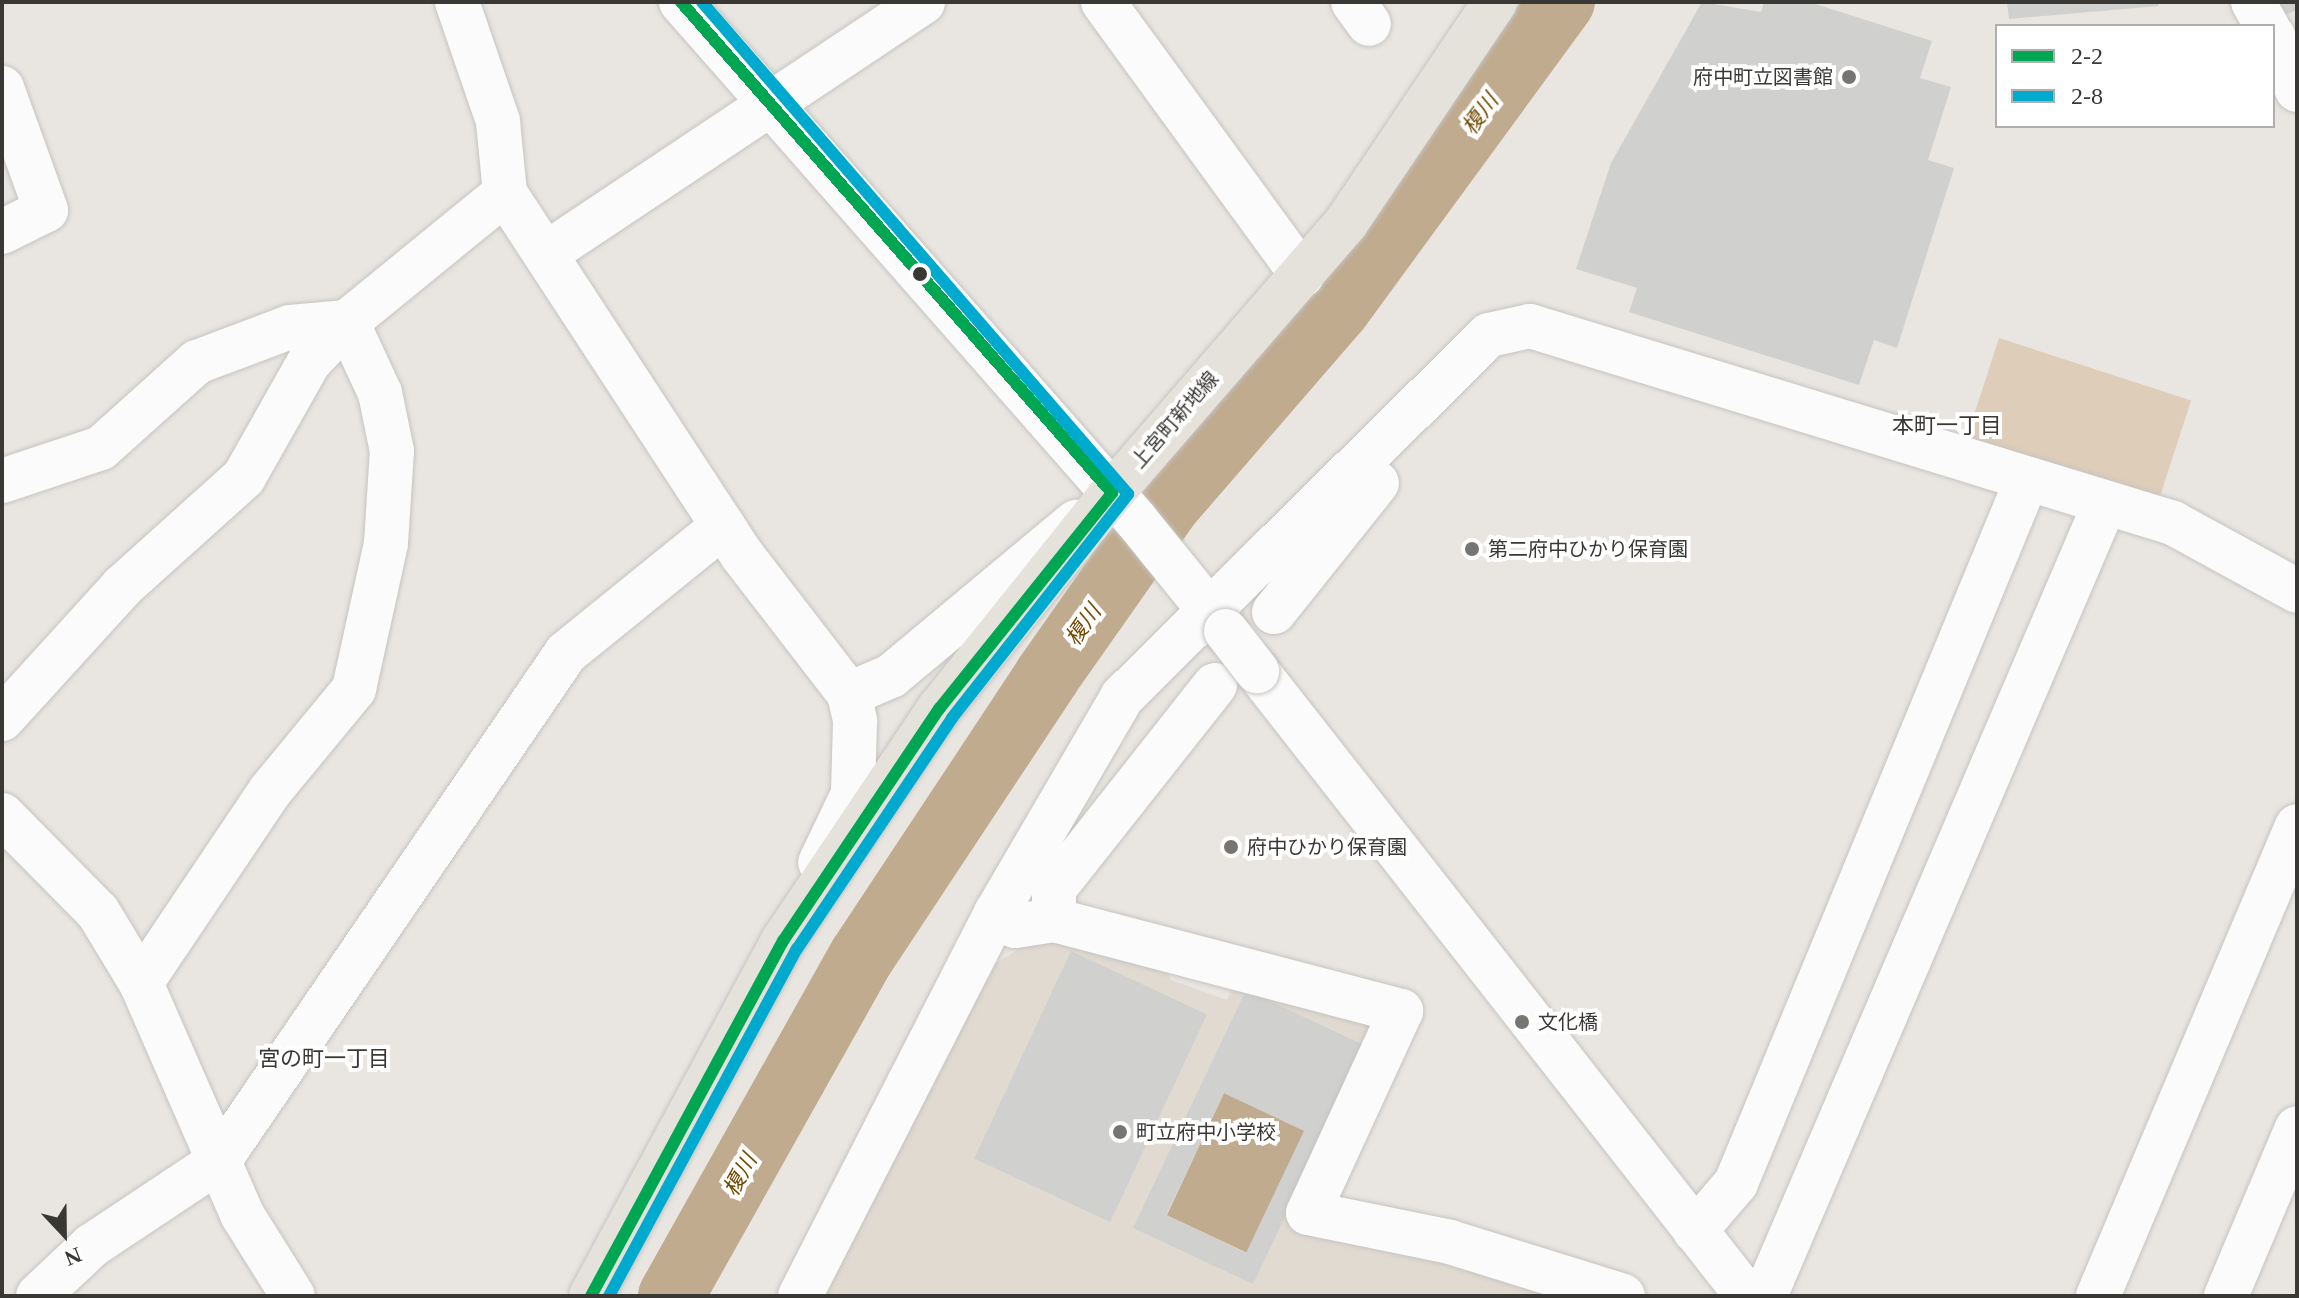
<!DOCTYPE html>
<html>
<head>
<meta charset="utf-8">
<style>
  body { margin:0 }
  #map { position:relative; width:2299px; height:1298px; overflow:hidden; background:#e9e6e2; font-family:"Times New Roman","Noto Sans JP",serif }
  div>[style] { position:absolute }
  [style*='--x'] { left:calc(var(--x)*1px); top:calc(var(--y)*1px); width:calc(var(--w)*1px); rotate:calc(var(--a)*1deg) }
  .built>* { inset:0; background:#e1dad1 }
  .green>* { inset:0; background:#ddcdb9; transform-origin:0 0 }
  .water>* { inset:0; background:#c0ab8f; transform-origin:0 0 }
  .river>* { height:66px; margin:-33px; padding:0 33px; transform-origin:33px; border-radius:33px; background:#c0ab8f }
  .building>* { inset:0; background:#d0d0cf; transform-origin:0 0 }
  .roads { filter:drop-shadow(0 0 2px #c6c4c1) drop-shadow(0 0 2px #c6c4c1) }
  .minor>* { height:44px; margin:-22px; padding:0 22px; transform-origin:22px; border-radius:22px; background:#fcfbfb }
  .major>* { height:44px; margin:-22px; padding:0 22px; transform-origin:22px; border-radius:22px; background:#e5e1db }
  .bridges { filter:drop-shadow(0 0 2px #c6c4c1) drop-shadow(0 0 2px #c6c4c1) }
  .minor-bridge>* { height:44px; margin:-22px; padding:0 22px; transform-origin:22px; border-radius:22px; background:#fcfbfb }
  .bus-1>* { height:12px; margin:-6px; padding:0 6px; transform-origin:6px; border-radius:6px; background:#00a651 }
  .bus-2>* { height:12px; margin:-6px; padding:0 6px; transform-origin:6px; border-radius:6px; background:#00a9ce }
  .dots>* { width:22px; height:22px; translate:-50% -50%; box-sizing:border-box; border:4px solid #fff; border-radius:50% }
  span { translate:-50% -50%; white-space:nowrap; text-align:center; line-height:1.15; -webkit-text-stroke:8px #fff; paint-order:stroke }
  .poi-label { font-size:20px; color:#3a3835 }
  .right { translate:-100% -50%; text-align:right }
  .left { translate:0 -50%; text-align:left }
  .street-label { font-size:20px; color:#3a3835 }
  .water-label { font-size:22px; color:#714a00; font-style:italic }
  .neighbourhood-label { font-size:22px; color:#3a3835 }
  .frame { position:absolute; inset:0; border:4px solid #3a3835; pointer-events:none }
  .legend { position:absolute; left:1995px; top:24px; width:280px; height:104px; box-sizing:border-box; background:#fff; border:2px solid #b0afae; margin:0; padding:10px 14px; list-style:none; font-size:24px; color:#3a3835 }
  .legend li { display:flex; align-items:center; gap:16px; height:40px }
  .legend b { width:40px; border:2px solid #b0afae }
  .north { position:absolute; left:24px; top:1194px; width:80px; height:80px; -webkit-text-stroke:6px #fff; paint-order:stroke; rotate:158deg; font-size:22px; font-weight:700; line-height:32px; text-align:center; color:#3a3835 }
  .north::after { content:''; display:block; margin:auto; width:28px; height:36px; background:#3a3835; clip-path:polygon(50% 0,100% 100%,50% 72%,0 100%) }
</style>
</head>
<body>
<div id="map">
  <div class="built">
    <div style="clip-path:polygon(1045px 932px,1163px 959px,1171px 980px,1227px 1000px,1239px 975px,1373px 1021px,1381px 1037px,1289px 1227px,1448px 1260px,1564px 1296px,817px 1296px,995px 964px)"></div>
  </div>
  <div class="green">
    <div style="left:1999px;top:338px;width:202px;height:105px;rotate:18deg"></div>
  </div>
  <div class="water">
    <div style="left:1224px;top:1093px;width:89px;height:135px;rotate:25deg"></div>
  </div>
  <div class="river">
    <div style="--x:671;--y:1296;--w:390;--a:-60.7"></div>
    <div style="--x:862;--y:956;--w:336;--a:-56.5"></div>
    <div style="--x:1047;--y:676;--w:210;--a:-54.9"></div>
    <div style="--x:1168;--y:504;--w:258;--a:-49.1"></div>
    <div style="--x:1337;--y:309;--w:381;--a:-53.8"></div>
  </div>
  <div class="building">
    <div style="clip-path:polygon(1702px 2px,1761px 12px,1764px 2px,1809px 2px,1932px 41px,1920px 78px,1951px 87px,1928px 160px,1954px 168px,1897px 348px,1874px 340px,1859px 385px,1629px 312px,1637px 288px,1576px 269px,1611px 163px)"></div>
    <div style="clip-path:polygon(2007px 2px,2158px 2px,2159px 6px,2009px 19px)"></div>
    <div style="clip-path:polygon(2277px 2px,2297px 2px,2297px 10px,2282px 16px)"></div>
    <div style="left:1071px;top:951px;width:150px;height:229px;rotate:25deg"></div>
    <div style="clip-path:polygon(evenodd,1246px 990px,1366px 1046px,1253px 1284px,1133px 1228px,1246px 990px,1224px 1093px,1304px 1131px,1246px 1253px,1166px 1215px,1224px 1093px)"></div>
  </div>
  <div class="roads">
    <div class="minor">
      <div style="--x:681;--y:2;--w:689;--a:48.7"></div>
      <div style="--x:1136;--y:520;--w:143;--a:51"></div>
      <div style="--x:1103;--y:2;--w:338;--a:53.9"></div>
      <div style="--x:1353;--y:2;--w:27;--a:54"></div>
      <div style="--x:2253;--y:2;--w:28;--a:60"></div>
      <div style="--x:2273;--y:36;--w:59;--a:66"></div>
      <div style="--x:2;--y:88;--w:130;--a:70.2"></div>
      <div style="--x:46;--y:210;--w:49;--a:153.4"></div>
      <div style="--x:505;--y:193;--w:433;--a:56.8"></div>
      <div style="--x:742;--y:555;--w:175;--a:52.4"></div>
      <div style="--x:849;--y:694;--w:28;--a:77"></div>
      <div style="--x:855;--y:721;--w:73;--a:91.6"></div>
      <div style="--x:853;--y:794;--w:76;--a:115.6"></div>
      <div style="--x:547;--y:253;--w:452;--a:-33.7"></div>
      <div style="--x:2;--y:481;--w:104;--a:-18.4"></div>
      <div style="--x:101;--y:448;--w:129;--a:-41.9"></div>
      <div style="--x:197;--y:362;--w:99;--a:-20.6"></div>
      <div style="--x:290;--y:327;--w:57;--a:-5"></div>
      <div style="--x:1274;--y:612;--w:165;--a:-51.4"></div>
      <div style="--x:1257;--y:671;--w:794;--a:51.9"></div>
      <div style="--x:1215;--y:685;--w:260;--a:128.3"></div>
      <div style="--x:1054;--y:889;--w:31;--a:90"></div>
      <div style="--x:1054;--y:920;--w:359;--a:14.7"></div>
      <div style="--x:1401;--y:1011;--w:222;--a:114.7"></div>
      <div style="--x:1308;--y:1213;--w:145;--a:11.5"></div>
      <div style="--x:1450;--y:1242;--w:181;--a:17.3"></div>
      <div style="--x:849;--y:694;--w:46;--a:-23.2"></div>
      <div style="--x:891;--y:676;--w:241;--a:-39.8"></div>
      <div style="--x:2;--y:719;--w:178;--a:-47.7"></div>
      <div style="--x:122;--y:587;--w:164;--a:-42"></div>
      <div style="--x:244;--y:477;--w:132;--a:-60.5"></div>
      <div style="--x:309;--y:362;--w:55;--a:-46.5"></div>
      <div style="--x:347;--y:322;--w:204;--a:-39.2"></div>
      <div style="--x:505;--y:193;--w:72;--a:-95.6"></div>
      <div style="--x:498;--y:121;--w:126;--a:-109"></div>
      <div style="--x:2;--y:815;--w:136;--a:45.3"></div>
      <div style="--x:98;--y:912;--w:83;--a:58.8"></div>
      <div style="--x:141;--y:983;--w:254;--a:66.4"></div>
      <div style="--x:243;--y:1216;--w:94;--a:58"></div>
      <div style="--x:1054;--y:920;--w:39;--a:171"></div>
      <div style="--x:1015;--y:926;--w:23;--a:-146"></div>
      <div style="--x:996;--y:913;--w:250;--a:-59.7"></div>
      <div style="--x:1122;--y:697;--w:515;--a:-44.61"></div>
      <div style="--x:1489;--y:335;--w:42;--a:-12.4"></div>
      <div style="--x:1530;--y:326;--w:673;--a:17.03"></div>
      <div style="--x:2173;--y:523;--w:141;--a:28.7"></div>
      <div style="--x:141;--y:983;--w:231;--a:-56.1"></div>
      <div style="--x:270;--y:791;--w:132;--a:-50.5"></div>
      <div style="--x:354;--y:689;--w:149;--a:-77.6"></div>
      <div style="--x:386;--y:543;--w:92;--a:-86.3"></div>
      <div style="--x:392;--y:451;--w:59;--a:-101.7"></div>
      <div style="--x:380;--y:393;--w:78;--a:-114.9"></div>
      <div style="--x:1695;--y:1231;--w:63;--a:-49.5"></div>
      <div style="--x:1736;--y:1183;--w:762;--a:-67.54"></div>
      <div style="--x:38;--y:1296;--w:73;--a:-43.3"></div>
      <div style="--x:91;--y:1246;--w:154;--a:-33.6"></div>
      <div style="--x:219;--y:1161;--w:615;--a:-55.66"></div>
      <div style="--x:566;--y:653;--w:202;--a:-39"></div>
      <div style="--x:800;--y:1296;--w:430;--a:-62.9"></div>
      <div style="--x:1765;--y:1296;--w:863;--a:-66.79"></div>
      <div style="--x:2098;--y:1296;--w:510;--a:-67.05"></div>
      <div style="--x:2226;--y:1296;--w:182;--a:-67.1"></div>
    </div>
    <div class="major">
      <div style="--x:591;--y:1296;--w:404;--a:-61.6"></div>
      <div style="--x:783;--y:941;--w:280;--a:-56.1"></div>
      <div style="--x:939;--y:709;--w:277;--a:-51.3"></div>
      <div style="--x:1112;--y:493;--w:357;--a:-49.1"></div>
      <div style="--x:1346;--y:223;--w:267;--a:-56"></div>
    </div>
  </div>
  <div class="bridges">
    <div class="minor-bridge">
      <div style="--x:1226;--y:631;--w:51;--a:52.2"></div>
    </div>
  </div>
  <div class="bus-1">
    <div style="--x:681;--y:2;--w:653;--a:48.72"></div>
    <div style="--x:591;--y:1296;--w:404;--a:-61.6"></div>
    <div style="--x:783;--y:941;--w:280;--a:-56.1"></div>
    <div style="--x:939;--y:709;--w:277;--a:-51.3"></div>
  </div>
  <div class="bus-2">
    <div style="--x:609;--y:1296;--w:395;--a:-61.6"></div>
    <div style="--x:797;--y:949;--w:278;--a:-56.1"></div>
    <div style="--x:952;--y:718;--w:285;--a:-51.8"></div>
    <div style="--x:1128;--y:494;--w:651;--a:-130.89"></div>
  </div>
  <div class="dots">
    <div style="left:1849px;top:77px;background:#777572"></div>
    <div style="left:920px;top:274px;background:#3a3835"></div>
    <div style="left:1472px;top:549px;background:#777572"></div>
    <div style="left:1231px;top:847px;background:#777572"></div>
    <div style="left:1522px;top:1022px;background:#777572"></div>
    <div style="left:1120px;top:1132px;background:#777572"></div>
  </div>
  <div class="poi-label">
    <span class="right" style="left:1833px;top:77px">府中町立図書館</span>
    <span class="left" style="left:1488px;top:549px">第二府中ひかり保育園</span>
    <span class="left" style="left:1247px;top:847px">府中ひかり保育園</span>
    <span class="left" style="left:1538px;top:1022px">文化橋</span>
    <span class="left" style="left:1136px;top:1132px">町立府中小学校</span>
  </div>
  <div class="street-label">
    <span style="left:1175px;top:420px;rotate:-49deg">上宮町新地線</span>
  </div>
  <div class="water-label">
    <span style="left:1480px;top:114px;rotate:-54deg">榎川</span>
    <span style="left:1083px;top:625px;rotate:-55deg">榎川</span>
    <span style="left:740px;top:1175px;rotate:-61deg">榎川</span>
  </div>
  <div class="neighbourhood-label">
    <span style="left:1947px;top:426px">本町一丁目</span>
    <span style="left:324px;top:1059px">宮の町一丁目</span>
  </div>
  <div class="frame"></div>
  <ul class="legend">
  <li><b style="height:10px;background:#00a651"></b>2-2</li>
  <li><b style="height:10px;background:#00a9ce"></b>2-8</li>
  </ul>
  <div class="north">N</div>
</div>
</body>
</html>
